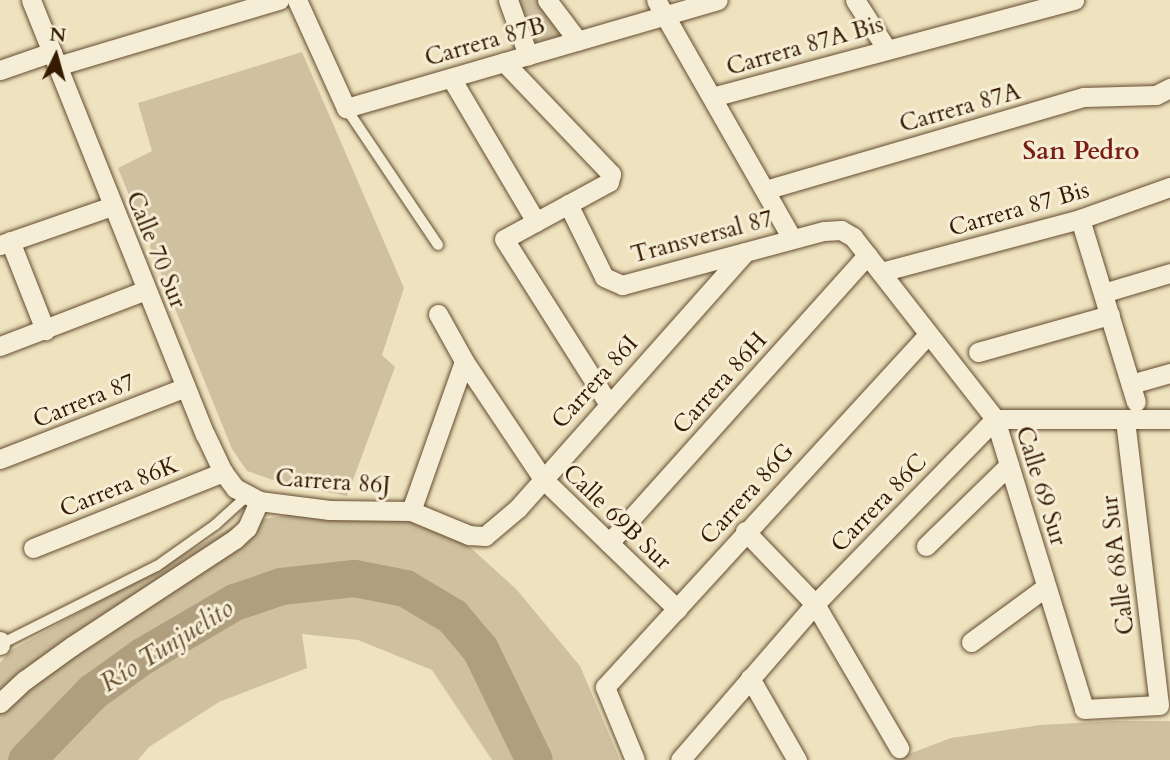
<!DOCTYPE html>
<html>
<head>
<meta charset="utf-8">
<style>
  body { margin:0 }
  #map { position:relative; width:1170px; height:760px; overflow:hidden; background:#efe3bf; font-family:Cardo,serif }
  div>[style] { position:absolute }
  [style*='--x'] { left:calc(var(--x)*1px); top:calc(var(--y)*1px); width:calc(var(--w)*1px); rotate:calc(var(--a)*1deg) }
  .green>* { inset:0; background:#cfc19f }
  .river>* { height:37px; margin:-18.5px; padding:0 18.5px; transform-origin:18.5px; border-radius:18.5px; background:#b09f7e }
  .roads { filter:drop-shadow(0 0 2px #644c30) drop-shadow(0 0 2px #644c30) }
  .lane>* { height:10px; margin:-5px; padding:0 5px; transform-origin:5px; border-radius:5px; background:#f5edd5 }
  .street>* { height:19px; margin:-9.5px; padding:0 9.5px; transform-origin:9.5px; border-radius:9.5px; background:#f5edd5 }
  span { translate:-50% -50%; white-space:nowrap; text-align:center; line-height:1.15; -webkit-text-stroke:6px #f5edd5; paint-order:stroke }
  .street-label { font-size:24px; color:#351a00 }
  .neighbourhood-label { font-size:26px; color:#7a1f14; font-weight:700 }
  .water-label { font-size:26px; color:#664f32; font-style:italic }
  .north { position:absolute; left:21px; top:21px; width:70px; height:70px; -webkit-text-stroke:5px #f5edd5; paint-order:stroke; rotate:5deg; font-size:19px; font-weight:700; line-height:28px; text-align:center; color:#351a00 }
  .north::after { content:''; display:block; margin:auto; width:24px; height:32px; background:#351a00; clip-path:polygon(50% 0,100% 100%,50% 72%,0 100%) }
</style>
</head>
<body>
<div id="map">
  <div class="green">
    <div style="clip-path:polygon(517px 0,540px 0,566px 35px,535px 42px)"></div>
    <div style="clip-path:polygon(302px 52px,404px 288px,382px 355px,395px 367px,347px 496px,279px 482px,247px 471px,232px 449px,118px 168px,152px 151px,138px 103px)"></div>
    <div style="clip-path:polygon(294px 514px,406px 519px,460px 538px,517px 590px,580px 666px,620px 760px,492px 760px,432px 670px,358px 640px,302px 634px,307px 668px,219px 702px,149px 747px,138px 760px,0 760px,0 663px,10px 651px,239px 523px)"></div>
    <div style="clip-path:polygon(1115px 721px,1170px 721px,1170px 760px,893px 760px,951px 738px,1040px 725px)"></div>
  </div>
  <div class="river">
    <div style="--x:26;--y:760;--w:95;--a:-45.9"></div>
    <div style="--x:92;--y:692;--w:62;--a:-35.8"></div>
    <div style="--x:142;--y:656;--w:107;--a:-30.4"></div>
    <div style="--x:234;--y:602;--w:50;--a:-18.8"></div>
    <div style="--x:281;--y:586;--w:73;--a:-6.3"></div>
    <div style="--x:354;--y:578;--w:52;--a:11.1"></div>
    <div style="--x:405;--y:588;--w:55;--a:30.8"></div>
    <div style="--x:452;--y:616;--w:43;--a:49.7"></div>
    <div style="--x:480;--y:649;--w:123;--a:64.1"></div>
  </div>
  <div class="roads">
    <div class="lane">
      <div style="--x:346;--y:108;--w:165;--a:56.1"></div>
      <div style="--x:1;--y:644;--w:174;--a:-26.6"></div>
      <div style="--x:157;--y:566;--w:71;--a:-35.3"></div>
      <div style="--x:215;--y:525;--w:43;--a:-42.2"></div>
    </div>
    <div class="street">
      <div style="--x:31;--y:0;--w:468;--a:68.2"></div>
      <div style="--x:205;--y:434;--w:42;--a:64.7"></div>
      <div style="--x:223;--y:472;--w:20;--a:53"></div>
      <div style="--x:235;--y:488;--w:27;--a:28"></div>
      <div style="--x:297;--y:0;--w:119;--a:65.6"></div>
      <div style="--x:346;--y:108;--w:387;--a:-16.2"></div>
      <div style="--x:508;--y:0;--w:59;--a:70"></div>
      <div style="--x:547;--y:0;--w:51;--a:52.9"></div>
      <div style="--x:656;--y:0;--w:274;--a:60.3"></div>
      <div style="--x:855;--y:0;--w:57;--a:57.1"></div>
      <div style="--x:504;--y:62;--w:155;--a:46.3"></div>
      <div style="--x:611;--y:174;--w:8;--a:104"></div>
      <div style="--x:609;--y:182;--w:119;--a:151.5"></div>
      <div style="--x:504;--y:239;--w:194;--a:57.6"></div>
      <div style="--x:57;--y:66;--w:232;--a:-16.6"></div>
      <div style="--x:0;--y:70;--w:55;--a:-19.1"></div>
      <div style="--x:451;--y:78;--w:167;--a:59.4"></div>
      <div style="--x:712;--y:97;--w:375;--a:-15"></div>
      <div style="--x:765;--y:190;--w:332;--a:-16.3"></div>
      <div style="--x:1084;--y:97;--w:72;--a:-1.6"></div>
      <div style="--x:1156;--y:95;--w:16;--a:-27"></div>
      <div style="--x:568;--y:204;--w:81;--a:63.7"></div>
      <div style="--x:604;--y:277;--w:20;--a:24"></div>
      <div style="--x:622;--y:285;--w:209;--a:-15"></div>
      <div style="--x:824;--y:231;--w:17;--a:-3"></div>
      <div style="--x:841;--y:230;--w:14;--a:30"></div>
      <div style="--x:853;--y:237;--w:231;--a:52"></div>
      <div style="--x:995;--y:419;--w:303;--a:72.9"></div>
      <div style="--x:1084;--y:709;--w:75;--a:-3.1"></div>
      <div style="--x:1159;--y:705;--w:288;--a:-96.8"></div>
      <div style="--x:1080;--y:219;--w:191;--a:73"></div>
      <div style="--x:10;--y:241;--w:96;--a:68.5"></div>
      <div style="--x:0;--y:245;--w:119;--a:-19.2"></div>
      <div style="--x:881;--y:272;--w:206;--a:-14.9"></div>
      <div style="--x:1080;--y:219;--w:96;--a:-19.6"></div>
      <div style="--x:1103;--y:293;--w:70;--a:-16.6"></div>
      <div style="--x:438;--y:314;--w:54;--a:61"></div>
      <div style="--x:464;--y:361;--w:142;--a:56.2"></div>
      <div style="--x:543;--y:479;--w:187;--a:44.1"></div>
      <div style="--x:0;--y:346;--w:156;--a:-21"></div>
      <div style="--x:978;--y:352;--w:137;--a:-15.7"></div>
      <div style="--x:1131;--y:384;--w:41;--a:-15.8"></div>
      <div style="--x:0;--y:459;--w:199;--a:-21.2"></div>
      <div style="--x:411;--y:511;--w:159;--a:-70.5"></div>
      <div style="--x:745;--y:531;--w:101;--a:46.2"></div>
      <div style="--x:815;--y:604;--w:167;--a:59.7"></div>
      <div style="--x:609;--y:543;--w:387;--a:-48.1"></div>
      <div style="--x:926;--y:546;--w:116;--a:-44.3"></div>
      <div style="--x:33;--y:548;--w:205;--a:-21.8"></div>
      <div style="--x:0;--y:641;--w:4;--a:90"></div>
      <div style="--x:971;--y:642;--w:93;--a:-36.3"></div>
      <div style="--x:750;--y:678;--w:95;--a:60.2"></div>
      <div style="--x:0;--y:703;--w:34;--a:-43"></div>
      <div style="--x:25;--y:680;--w:58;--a:-35.9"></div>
      <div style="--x:72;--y:646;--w:195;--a:-33.3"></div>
      <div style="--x:235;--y:539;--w:16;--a:-43"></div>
      <div style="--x:247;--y:528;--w:30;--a:-66"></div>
      <div style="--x:259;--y:501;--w:71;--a:7.3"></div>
      <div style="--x:329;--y:510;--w:82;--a:0.7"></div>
      <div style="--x:411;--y:511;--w:63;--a:22.5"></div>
      <div style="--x:469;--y:535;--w:16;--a:4"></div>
      <div style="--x:485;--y:536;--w:43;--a:-40.3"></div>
      <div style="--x:518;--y:508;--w:342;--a:-48.4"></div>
      <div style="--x:635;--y:760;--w:79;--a:-112.3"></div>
      <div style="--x:605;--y:687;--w:477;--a:-47.5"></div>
      <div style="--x:680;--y:760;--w:206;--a:-49.1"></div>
      <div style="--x:815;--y:604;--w:258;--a:-45.8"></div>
      <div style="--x:995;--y:419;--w:175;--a:0"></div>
    </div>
  </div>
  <div class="street-label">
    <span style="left:485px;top:42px;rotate:-16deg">Carrera 87B</span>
    <span style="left:805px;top:46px;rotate:-16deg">Carrera 87A Bis</span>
    <span style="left:960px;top:108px;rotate:-16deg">Carrera 87A</span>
    <span style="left:1019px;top:209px;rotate:-16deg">Carrera 87 Bis</span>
    <span style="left:702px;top:237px;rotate:-15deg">Transversal 87</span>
    <span style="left:156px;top:250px;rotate:68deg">Calle 70 Sur</span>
    <span style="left:595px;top:382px;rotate:-48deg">Carrera 86I</span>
    <span style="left:720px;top:383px;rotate:-48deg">Carrera 86H</span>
    <span style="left:84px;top:401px;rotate:-22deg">Carrera 87</span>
    <span style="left:333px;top:482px;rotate:4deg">Carrera 86J</span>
    <span style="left:1041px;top:486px;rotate:73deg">Calle 69 Sur</span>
    <span style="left:119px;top:487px;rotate:-22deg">Carrera 86K</span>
    <span style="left:747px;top:494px;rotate:-48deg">Carrera 86G</span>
    <span style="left:879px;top:503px;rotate:-46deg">Carrera 86C</span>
    <span style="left:617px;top:517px;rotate:44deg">Calle 69B Sur</span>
    <span style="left:1118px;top:565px;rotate:-97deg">Calle 68A Sur</span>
  </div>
  <div class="neighbourhood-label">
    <span style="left:1081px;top:151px">San Pedro</span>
  </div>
  <div class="water-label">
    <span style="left:167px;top:646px;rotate:-32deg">Río Tunjuelito</span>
  </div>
  <div class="north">N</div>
</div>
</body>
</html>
